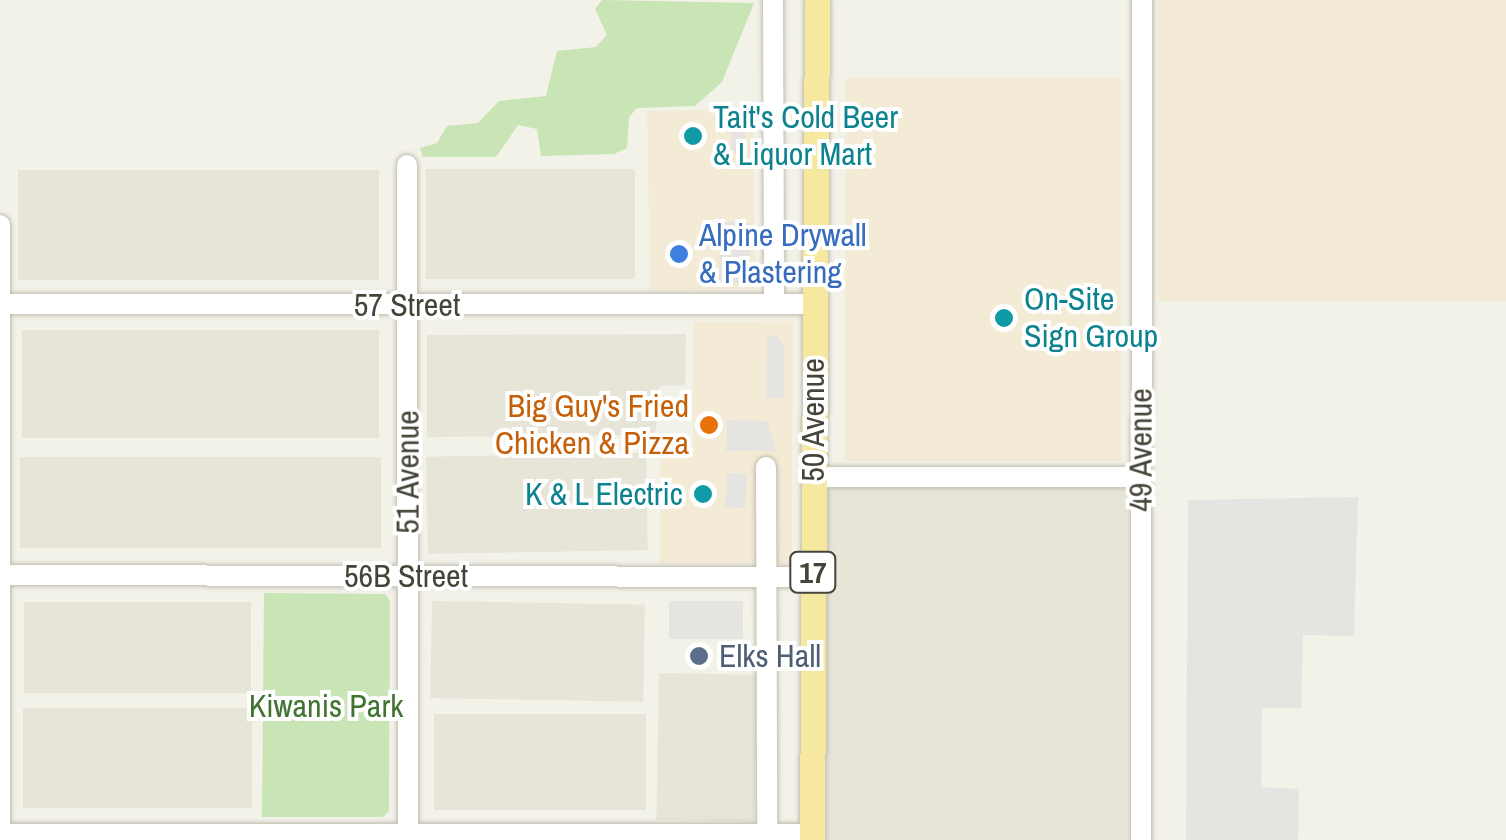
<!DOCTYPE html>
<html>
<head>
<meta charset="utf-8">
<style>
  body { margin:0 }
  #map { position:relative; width:1506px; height:840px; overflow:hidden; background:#f3f2e9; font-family:"Archivo Narrow",sans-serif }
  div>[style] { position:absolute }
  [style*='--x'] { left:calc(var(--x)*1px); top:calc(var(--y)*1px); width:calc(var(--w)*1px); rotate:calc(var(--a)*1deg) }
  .residential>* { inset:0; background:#e7e4d8; transform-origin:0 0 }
  .commercial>* { inset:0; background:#f3ebd6; transform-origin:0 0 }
  .green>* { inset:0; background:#c9e4b5 }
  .parking>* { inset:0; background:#e5e4e0; transform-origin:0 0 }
  .roads { filter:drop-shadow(0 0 2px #c1bdaf) drop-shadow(0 0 2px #c1bdaf) }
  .minor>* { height:20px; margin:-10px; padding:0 10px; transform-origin:10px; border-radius:10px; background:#fff }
  .major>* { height:25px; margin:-12.5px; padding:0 12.5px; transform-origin:12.5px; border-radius:12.5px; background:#f6e99f }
  .dots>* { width:28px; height:28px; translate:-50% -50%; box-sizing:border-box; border:5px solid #fff; border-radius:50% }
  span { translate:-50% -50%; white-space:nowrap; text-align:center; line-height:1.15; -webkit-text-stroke:8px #fff; paint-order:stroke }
  .shield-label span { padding:2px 8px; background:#fff; border:2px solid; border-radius:8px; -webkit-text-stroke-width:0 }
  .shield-label { font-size:30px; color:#464338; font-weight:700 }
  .culture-label { font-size:32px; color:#0d838f }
  .left { translate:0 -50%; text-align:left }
  .right { translate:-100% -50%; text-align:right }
  .shop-label { font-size:32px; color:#366cbe }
  .street-label { font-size:32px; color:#464338 }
  .food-label { font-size:32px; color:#c56008 }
  .service-label { font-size:32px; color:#4e5e75 }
  .park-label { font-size:32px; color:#407430 }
</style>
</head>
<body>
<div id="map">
  <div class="residential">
    <div style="left:426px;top:169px;width:209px;height:110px"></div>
    <div style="left:18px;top:170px;width:361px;height:110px"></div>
    <div style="left:22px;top:330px;width:357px;height:108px"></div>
    <div style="clip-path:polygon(686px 334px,685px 385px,660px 386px,655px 435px,427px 437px,427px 335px)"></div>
    <div style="left:646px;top:453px;width:97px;height:220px;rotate:89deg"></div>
    <div style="left:20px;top:457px;width:361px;height:91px"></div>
    <div style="left:1127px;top:488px;width:352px;height:301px;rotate:90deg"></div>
    <div style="left:432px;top:601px;width:213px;height:97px;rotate:1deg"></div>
    <div style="left:251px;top:602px;width:91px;height:227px;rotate:90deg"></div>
    <div style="left:659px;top:673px;width:98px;height:147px;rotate:1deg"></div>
    <div style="left:23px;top:708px;width:229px;height:100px"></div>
    <div style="left:434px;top:714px;width:212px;height:96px"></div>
  </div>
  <div class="commercial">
    <div style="left:1158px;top:0;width:348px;height:301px"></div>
    <div style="left:1121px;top:78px;width:383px;height:276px;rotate:90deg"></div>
    <div style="left:753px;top:109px;width:180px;height:106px;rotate:89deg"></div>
    <div style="clip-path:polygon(793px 321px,792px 563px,660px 563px,660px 451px,693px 450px,693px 322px)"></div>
  </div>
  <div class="green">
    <div style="clip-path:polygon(602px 0,754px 3px,722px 82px,695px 106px,637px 108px,629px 117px,627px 148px,614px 154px,541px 156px,537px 129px,518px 125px,496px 157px,423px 157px,420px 148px,437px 143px,447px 126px,478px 123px,499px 101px,546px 96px,557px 51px,596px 47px,607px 35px,595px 9px)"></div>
    <div style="clip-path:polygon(264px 593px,385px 594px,390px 601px,389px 811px,383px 817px,262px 817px)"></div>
  </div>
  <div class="parking">
    <div style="left:731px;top:117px;width:14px;height:36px"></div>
    <div style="left:721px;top:222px;width:30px;height:60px;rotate:2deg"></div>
    <div style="clip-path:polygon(777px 336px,784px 346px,784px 398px,766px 398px,767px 337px)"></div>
    <div style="clip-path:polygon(727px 420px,767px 421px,776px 451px,726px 451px)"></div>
    <div style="left:727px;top:473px;width:20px;height:34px;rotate:3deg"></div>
    <div style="clip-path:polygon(1358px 497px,1354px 636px,1303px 635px,1301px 708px,1262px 708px,1261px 787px,1299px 789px,1298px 840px,1186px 840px,1188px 500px)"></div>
    <div style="left:669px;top:601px;width:74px;height:38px"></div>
  </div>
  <div class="roads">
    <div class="minor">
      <div style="--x:773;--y:0;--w:304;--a:89.8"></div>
      <div style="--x:407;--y:165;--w:675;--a:89.92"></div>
      <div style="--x:0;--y:225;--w:615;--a:90"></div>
      <div style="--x:0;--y:304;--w:814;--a:0"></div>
      <div style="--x:766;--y:467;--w:367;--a:89.8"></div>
      <div style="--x:813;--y:477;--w:328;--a:0"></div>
      <div style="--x:0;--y:575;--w:813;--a:0.14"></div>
      <div style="--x:0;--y:834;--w:812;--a:0"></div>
      <div style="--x:1141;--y:840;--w:840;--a:-89.93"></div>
    </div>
    <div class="major">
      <div style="--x:812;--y:840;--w:840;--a:-89.66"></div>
    </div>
  </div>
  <div class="dots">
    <div style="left:693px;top:136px;background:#0f9aa8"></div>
    <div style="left:679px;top:254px;background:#3f7fe0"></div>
    <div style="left:1004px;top:318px;background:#0f9aa8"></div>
    <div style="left:709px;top:425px;background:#e8710a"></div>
    <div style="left:703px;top:494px;background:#0f9aa8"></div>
    <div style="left:699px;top:656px;background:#5c6f8a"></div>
  </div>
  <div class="shield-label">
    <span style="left:813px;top:572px">17</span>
  </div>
  <div class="culture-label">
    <span class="left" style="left:713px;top:136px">Tait's Cold Beer<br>&amp; Liquor Mart</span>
    <span class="left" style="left:1024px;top:318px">On-Site<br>Sign Group</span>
    <span class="right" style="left:683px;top:494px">K &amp; L Electric</span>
  </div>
  <div class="shop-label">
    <span class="left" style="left:699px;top:254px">Alpine Drywall<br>&amp; Plastering</span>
  </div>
  <div class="street-label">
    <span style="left:407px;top:305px">57 Street</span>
    <span style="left:813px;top:420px;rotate:-90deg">50 Avenue</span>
    <span style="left:1141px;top:450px;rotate:-90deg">49 Avenue</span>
    <span style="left:408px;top:472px;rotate:-90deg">51 Avenue</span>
    <span style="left:406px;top:576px">56B Street</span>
  </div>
  <div class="food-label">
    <span class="right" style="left:689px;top:425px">Big Guy's Fried<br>Chicken &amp; Pizza</span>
  </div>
  <div class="service-label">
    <span class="left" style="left:719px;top:656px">Elks Hall</span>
  </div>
  <div class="park-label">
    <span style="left:326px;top:706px">Kiwanis Park</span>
  </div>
</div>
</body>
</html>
